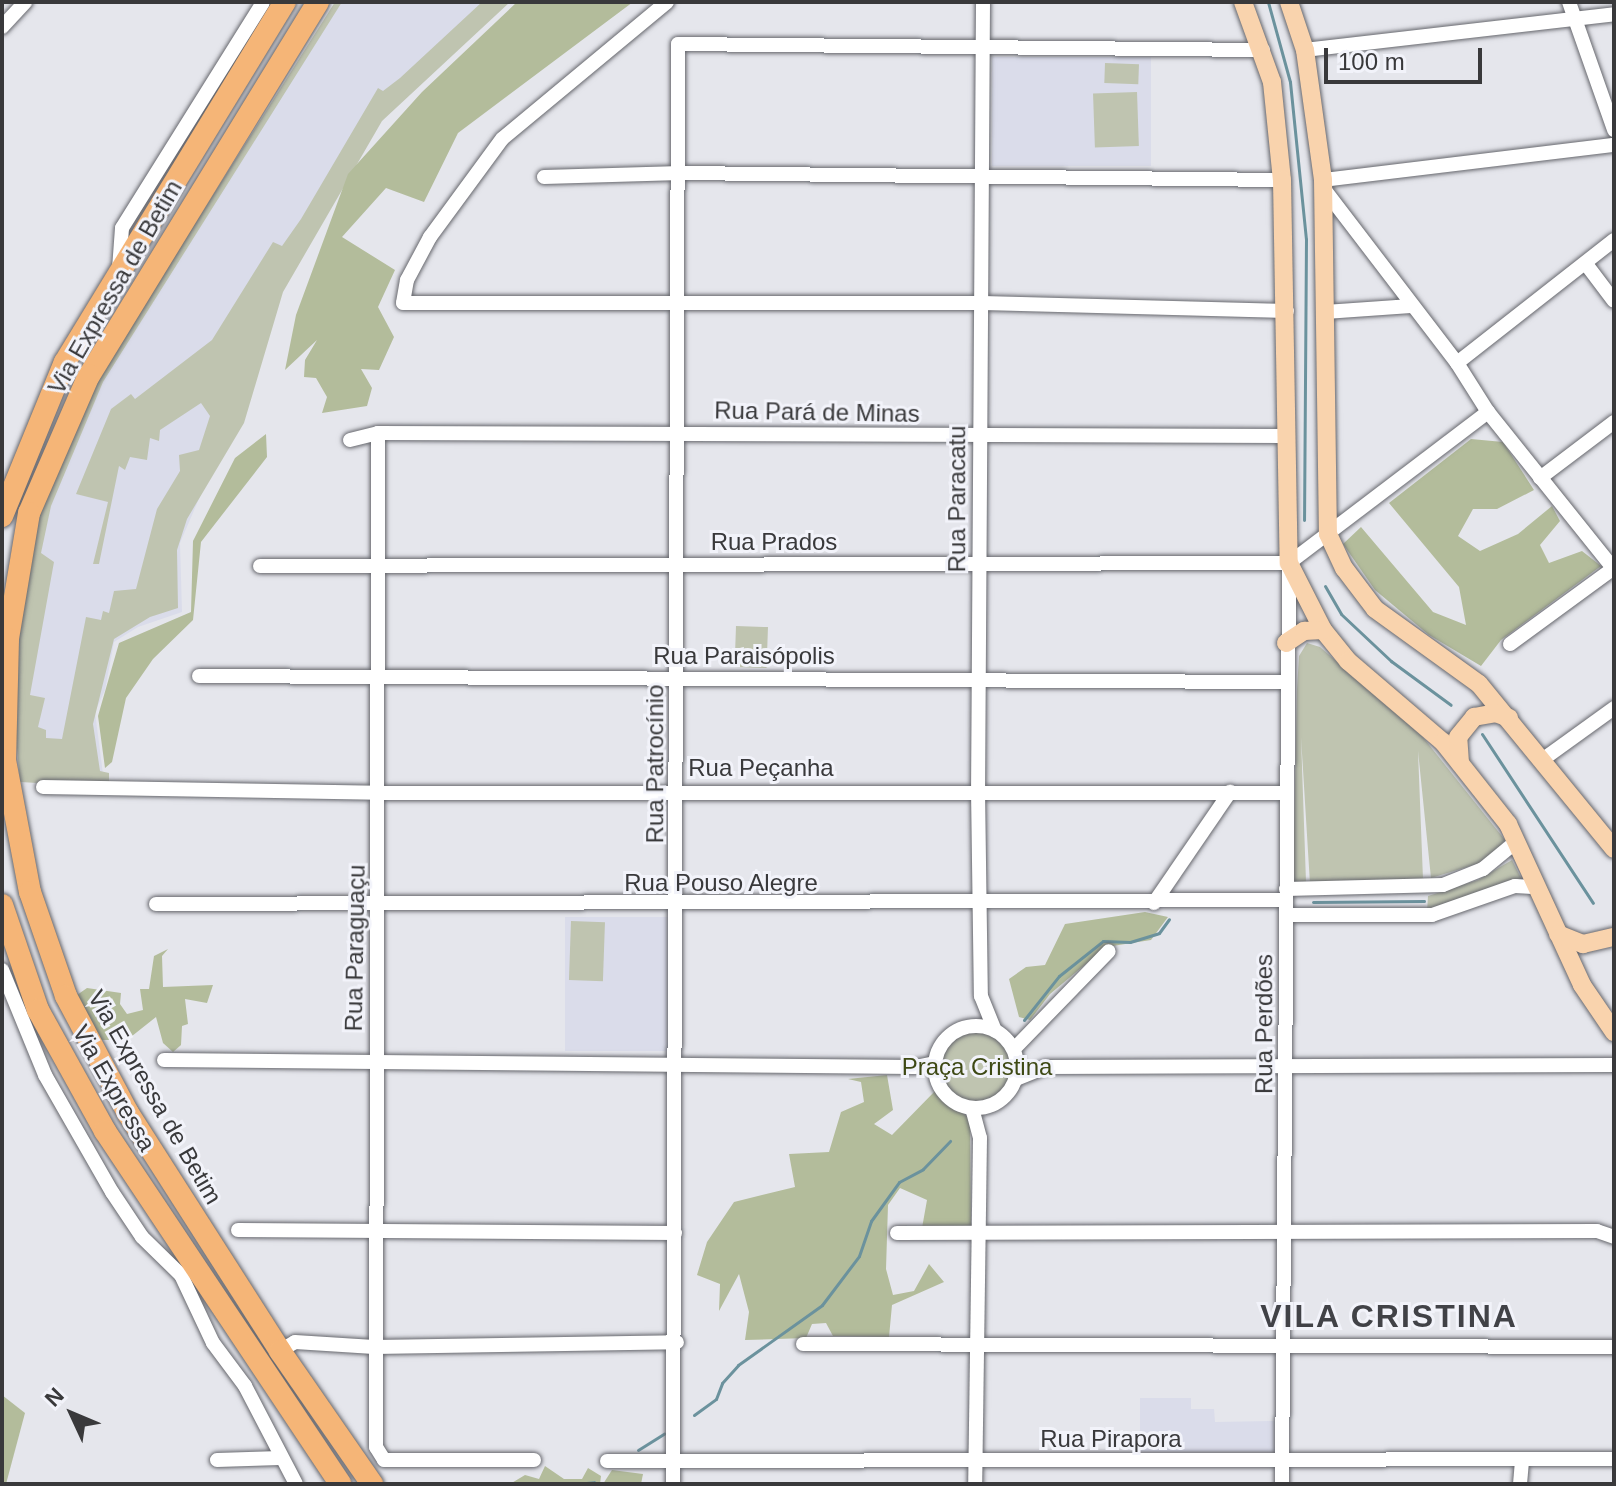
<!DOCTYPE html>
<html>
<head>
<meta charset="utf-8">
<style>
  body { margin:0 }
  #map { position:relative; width:1616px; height:1486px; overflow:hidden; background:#e5e6ec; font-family:Helvetica,sans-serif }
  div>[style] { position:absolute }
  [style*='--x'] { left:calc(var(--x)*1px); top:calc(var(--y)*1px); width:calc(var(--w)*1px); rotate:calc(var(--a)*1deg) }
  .built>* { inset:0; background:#dadcea; transform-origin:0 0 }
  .green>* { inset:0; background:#bfc4b0; transform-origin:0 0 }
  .round { border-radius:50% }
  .forest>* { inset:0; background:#b3bc9b }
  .stream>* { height:3px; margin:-1.5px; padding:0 1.5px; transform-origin:1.5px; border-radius:1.5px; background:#6b929d }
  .roads { filter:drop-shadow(0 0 2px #66676d) drop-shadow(0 0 2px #66676d) }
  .minor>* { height:14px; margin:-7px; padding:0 7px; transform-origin:7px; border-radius:7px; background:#fff }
  .minor>.ring { margin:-7px; padding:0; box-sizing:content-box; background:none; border:14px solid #fff; border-radius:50% }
  .major>* { height:18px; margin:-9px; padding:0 9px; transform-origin:9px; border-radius:9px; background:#f9d3ad }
  .highway>* { height:22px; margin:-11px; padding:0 11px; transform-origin:11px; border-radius:11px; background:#f5b577 }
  span { translate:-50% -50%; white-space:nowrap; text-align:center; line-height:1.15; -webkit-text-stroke:6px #f2f3fa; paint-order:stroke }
  .street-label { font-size:24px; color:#39393b }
  .park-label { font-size:24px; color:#3e4914 }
  .district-label { font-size:32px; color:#414247; font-weight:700; letter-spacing:2px }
  .frame { position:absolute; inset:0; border:4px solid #39393b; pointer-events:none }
  .north { position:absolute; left:32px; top:1374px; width:80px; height:80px; -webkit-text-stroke:6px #f2f3fa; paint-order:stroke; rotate:314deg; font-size:22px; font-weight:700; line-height:32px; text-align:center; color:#39393b }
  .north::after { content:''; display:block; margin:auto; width:28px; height:36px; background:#39393b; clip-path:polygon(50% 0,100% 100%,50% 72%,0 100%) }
  .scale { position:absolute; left:1324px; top:48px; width:158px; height:36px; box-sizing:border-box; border:4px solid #39393b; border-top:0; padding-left:10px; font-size:24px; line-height:28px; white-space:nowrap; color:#39393b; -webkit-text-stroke:6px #f2f3fa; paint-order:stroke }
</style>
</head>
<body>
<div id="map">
  <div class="built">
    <div style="clip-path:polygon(337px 2px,490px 2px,398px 85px,281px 258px,241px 401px,180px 543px,182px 612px,138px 627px,114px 642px,105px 690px,95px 712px,104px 782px,24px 782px,17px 715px,47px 512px,100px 381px)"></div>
    <div style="left:992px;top:57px;width:159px;height:109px"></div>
    <div style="left:565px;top:917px;width:106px;height:134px"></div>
    <div style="clip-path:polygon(1140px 1398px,1191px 1398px,1191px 1409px,1214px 1409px,1215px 1422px,1275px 1421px,1275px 1452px,1140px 1452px)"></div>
  </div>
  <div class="green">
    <div style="clip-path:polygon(335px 2px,342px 2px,103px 382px,51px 506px,41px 553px,54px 562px,30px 695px,45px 698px,38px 727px,46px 730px,46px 738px,62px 739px,86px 617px,101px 620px,103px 611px,109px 613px,114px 591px,136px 589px,157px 509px,180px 471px,179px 455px,199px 450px,210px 416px,201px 403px,160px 430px,159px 441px,150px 438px,147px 460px,130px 457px,125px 470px,119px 466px,99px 564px,93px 564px,108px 502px,76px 494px,111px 409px,131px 394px,135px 399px,212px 340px,273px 242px,282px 246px,301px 219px,378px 88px,383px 91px,400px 78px,482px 2px,510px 2px,382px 121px,283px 292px,244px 423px,187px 519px,177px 550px,178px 608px,150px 617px,114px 639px,93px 724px,100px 771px,109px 773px,109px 787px,20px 782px,11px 678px,42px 500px,102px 371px)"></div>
    <div style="left:1105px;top:63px;width:34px;height:20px;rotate:2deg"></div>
    <div style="left:1137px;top:92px;width:54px;height:44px;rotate:88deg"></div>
    <div style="left:736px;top:626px;width:32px;height:41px;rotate:2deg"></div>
    <div style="clip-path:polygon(1307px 643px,1320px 647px,1422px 736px,1505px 840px,1490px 860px,1431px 878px,1418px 751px,1423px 879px,1310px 884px,1301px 737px,1306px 882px,1293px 883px,1297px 689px,1299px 656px)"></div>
    <div style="clip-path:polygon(1512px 860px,1522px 880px,1427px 912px,1428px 896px,1478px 880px)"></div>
    <div style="left:571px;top:921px;width:34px;height:59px;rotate:2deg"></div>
    <div class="round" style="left:940px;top:1030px;width:74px;height:74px"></div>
  </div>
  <div class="forest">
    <div style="clip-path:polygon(517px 2px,633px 2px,458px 133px,424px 202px,386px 188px,342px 237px,395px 270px,378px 307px,394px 337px,379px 370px,361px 369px,372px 388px,367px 406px,322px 413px,327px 397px,316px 378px,304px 377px,305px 360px,317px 340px,285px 370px,296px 315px,348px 174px,422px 92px)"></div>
    <div style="clip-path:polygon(266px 434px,267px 457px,201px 542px,193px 620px,153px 659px,126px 698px,112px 762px,105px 768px,98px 716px,119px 643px,191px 612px,193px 541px,235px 458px)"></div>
    <div style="clip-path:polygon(1471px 439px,1503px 442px,1534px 490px,1497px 509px,1473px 509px,1458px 536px,1480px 551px,1518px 534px,1552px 506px,1560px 521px,1540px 545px,1549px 563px,1582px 551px,1601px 566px,1501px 640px,1481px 666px,1429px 635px,1375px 590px,1343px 544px,1361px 527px,1433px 612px,1466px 625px,1459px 587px,1389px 503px)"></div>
    <div style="clip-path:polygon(1145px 912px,1168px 917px,1151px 940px,1106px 947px,1050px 994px,1030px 1020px,1019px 1017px,1009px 979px,1026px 967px,1045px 965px,1065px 924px)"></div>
    <div style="clip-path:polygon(168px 949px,162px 956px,163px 987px,213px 985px,207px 1003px,185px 999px,188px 1024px,182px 1026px,181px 1045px,173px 1052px,163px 1043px,156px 1017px,127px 1040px,98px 1040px,77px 995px,87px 988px,121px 993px,120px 1004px,127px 1014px,143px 1010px,140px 989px,149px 989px,154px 956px)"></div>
    <div style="clip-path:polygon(887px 1075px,893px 1110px,874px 1124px,892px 1135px,936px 1090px,970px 1119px,971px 1226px,922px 1228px,927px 1200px,900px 1188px,888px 1205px,886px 1269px,893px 1295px,914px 1291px,929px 1264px,944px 1282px,892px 1305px,889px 1337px,833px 1336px,826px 1323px,812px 1324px,806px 1338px,745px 1340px,749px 1312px,739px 1274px,719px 1311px,720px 1284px,697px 1275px,707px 1242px,734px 1202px,795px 1187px,789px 1154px,829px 1152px,841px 1112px,864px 1102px,861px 1082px,848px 1079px)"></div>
    <div style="clip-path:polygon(2px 1395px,25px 1413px,6px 1484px,2px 1484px)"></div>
    <div style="clip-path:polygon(545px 1466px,564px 1479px,582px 1479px,588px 1468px,601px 1476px,600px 1484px,510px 1484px,525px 1475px,539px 1479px)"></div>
    <div style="clip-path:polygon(612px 1470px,643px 1474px,641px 1484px,603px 1484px)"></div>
  </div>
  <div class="stream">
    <div style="--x:1268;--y:2;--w:83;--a:74.6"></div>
    <div style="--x:1290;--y:82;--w:158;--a:84.2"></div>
    <div style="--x:1306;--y:239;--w:281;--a:90.4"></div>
    <div style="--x:1325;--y:586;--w:32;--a:60"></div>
    <div style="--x:1341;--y:614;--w:69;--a:43.2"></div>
    <div style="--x:1391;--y:661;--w:74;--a:36.3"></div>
    <div style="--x:1482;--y:734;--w:202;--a:56.7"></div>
    <div style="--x:1313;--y:902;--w:111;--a:-0.5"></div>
    <div style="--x:1024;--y:1020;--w:56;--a:-51.5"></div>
    <div style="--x:1059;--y:976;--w:56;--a:-38.5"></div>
    <div style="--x:1103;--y:941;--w:27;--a:2"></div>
    <div style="--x:1130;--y:942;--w:30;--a:-17"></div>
    <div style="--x:1159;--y:933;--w:17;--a:-54"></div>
    <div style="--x:694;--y:1415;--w:27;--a:-36"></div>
    <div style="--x:716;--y:1399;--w:17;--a:-69"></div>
    <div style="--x:722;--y:1383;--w:24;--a:-48"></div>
    <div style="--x:738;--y:1365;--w:103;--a:-35.5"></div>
    <div style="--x:822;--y:1305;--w:61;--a:-52.9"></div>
    <div style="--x:859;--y:1256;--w:37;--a:-71"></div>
    <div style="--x:871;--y:1221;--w:48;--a:-54.3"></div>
    <div style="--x:899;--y:1182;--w:27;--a:-28"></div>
    <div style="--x:923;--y:1169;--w:39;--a:-46"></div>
    <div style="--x:638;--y:1450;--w:31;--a:-32"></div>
    <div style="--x:576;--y:1484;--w:18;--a:-6"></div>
  </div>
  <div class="roads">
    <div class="minor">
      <div style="--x:667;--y:2;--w:214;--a:140.3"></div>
      <div style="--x:502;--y:139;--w:122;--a:126.3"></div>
      <div style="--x:430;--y:237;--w:49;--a:118.1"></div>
      <div style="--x:407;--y:280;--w:23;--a:100"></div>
      <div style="--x:403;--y:303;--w:580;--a:0"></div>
      <div style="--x:983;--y:303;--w:304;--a:1.5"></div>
      <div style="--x:983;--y:2;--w:788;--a:90.36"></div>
      <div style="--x:978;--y:790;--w:206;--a:89.2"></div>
      <div style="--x:981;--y:996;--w:37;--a:68"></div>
      <div style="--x:1569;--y:2;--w:136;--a:70.6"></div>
      <div style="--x:2;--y:27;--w:34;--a:-47"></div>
      <div style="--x:1305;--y:50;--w:311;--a:-6.6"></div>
      <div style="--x:544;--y:177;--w:137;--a:-1.7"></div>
      <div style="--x:681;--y:173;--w:601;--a:0.67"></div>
      <div style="--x:1323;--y:180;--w:293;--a:-6.9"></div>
      <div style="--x:1324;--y:189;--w:219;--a:52.6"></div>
      <div style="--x:1457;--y:363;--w:58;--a:57.7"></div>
      <div style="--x:1488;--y:412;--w:201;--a:51.3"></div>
      <div style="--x:1586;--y:264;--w:46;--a:52.9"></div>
      <div style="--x:119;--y:269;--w:41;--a:-85.8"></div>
      <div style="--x:122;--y:228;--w:266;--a:-58"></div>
      <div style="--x:1325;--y:312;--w:86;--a:-4"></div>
      <div style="--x:1457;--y:363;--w:199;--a:-38.1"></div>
      <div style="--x:378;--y:433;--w:1014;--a:90.11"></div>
      <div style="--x:376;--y:1447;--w:15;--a:58"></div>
      <div style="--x:384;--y:1460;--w:150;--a:0"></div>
      <div style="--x:350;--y:440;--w:29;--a:-14"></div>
      <div style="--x:378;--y:433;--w:907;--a:0.19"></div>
      <div style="--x:1540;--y:478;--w:93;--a:-37.1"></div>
      <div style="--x:1289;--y:563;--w:250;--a:-37.2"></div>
      <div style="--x:260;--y:566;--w:1029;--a:-0.17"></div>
      <div style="--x:1510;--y:644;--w:129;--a:-36.2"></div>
      <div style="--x:199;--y:676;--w:1089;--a:0.32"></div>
      <div style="--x:1542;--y:760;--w:89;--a:-35.8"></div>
      <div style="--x:43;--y:787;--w:334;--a:1"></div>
      <div style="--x:377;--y:793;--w:910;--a:0"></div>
      <div style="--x:1286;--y:889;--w:157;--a:-1.5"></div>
      <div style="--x:1443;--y:885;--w:43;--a:-21.8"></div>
      <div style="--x:1483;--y:869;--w:44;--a:-39.5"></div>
      <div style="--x:1154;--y:903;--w:135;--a:-55.6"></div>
      <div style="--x:156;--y:904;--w:1130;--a:-0.2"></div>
      <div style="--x:1286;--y:915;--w:146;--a:0"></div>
      <div style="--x:1432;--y:915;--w:88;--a:-19.3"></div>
      <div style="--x:1515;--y:886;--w:22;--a:3"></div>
      <div style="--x:2;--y:970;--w:113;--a:67.7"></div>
      <div style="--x:45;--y:1075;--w:135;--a:60.2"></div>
      <div style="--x:112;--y:1192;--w:54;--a:56.3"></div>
      <div style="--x:142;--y:1237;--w:54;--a:44.3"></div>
      <div style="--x:181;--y:1275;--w:75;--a:64.8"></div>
      <div style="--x:213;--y:1343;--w:54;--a:53.3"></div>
      <div style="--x:245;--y:1386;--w:110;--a:62.5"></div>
      <div class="ring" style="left:935px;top:1026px;width:68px;height:68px"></div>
      <div style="--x:1014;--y:1049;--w:136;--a:-45.9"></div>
      <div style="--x:164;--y:1060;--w:751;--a:0.53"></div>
      <div style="--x:915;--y:1067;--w:20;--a:-11"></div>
      <div style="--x:1016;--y:1079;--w:32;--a:-22"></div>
      <div style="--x:1046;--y:1067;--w:568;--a:-0.2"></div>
      <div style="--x:972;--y:1108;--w:31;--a:75"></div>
      <div style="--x:980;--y:1138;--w:346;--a:90.8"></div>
      <div style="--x:238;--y:1230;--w:437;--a:0.4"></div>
      <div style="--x:897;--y:1233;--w:700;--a:-0.16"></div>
      <div style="--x:1597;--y:1231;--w:18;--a:19"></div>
      <div style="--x:803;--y:1344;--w:811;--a:0.21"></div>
      <div style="--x:280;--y:1351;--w:17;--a:-31"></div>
      <div style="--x:295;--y:1342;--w:79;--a:3.6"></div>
      <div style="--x:374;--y:1347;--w:303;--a:-0.9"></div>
      <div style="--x:217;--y:1460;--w:63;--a:-1.8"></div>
      <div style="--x:607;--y:1461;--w:1007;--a:-0.11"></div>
      <div style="--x:673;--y:1484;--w:1440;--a:-89.8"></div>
      <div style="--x:678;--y:44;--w:585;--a:0.59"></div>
      <div style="--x:1282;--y:1484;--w:920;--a:-89.56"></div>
      <div style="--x:1520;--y:1484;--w:24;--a:-85"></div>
    </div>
    <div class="major">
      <div style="--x:1243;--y:2;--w:85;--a:70.1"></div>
      <div style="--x:1272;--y:82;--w:99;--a:84.2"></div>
      <div style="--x:1282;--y:180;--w:383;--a:89"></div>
      <div style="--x:1289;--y:563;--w:75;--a:63.1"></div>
      <div style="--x:1323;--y:630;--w:40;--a:51"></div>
      <div style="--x:1348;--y:661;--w:125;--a:40.5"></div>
      <div style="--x:1443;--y:742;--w:105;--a:51.6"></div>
      <div style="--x:1508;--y:824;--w:177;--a:65.3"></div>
      <div style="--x:1582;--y:985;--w:57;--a:55.8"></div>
      <div style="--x:1289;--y:2;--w:51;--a:71.6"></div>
      <div style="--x:1305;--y:50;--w:131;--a:82.1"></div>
      <div style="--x:1323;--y:180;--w:354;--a:89.2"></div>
      <div style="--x:1328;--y:534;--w:38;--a:65"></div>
      <div style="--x:1344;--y:568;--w:51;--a:52.9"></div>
      <div style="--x:1375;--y:609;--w:128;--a:35.8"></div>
      <div style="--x:1479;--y:684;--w:213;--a:50.7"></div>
      <div style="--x:1286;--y:643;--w:22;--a:-34"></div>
      <div style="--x:1304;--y:631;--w:19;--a:-3"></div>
      <div style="--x:1460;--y:763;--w:26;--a:-94"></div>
      <div style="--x:1458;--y:737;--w:26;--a:-51"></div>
      <div style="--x:1474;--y:717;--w:22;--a:-10"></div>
      <div style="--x:1496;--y:713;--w:14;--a:21"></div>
      <div style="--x:1558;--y:934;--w:27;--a:22"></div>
      <div style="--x:1583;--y:944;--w:32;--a:-13"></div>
    </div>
    <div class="highway">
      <div style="--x:318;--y:2;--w:438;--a:121.5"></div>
      <div style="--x:89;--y:375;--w:150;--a:113.5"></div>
      <div style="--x:29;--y:513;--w:128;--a:99.5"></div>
      <div style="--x:8;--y:639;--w:121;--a:91.4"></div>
      <div style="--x:5;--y:760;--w:134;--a:79.3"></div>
      <div style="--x:30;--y:892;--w:110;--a:70.9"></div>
      <div style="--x:66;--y:996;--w:132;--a:62.1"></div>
      <div style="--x:128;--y:1113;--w:282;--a:57.4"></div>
      <div style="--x:280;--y:1351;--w:162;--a:55.3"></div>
      <div style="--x:2;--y:516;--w:166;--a:-67.8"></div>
      <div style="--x:65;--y:362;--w:422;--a:-58.6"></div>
      <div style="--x:2;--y:905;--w:111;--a:71.1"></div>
      <div style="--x:38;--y:1010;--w:138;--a:61"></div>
      <div style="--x:105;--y:1131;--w:424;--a:56.3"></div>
    </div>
  </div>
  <div class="street-label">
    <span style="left:115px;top:287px;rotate:-60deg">Via Expressa de Betim</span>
    <span style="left:817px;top:412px;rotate:1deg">Rua Pará de Minas</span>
    <span style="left:957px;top:499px;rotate:-90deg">Rua Paracatu</span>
    <span style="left:774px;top:542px">Rua Prados</span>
    <span style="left:744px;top:656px">Rua Paraisópolis</span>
    <span style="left:655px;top:764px;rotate:-90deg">Rua Patrocínio</span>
    <span style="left:761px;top:768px">Rua Peçanha</span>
    <span style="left:721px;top:883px">Rua Pouso Alegre</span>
    <span style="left:355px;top:948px;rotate:-89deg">Rua Paraguaçu</span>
    <span style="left:1264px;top:1024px;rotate:-90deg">Rua Perdões</span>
    <span style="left:114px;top:1088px;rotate:60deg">Via Expressa</span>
    <span style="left:155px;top:1097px;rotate:60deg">Via Expressa de Betim</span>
    <span style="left:1111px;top:1439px">Rua Pirapora</span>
  </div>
  <div class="park-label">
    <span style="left:977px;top:1067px">Praça Cristina</span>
  </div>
  <div class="district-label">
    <span style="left:1389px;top:1316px">VILA CRISTINA</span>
  </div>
  <div class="frame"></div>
  <div class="north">N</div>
  <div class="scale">100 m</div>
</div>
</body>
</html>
